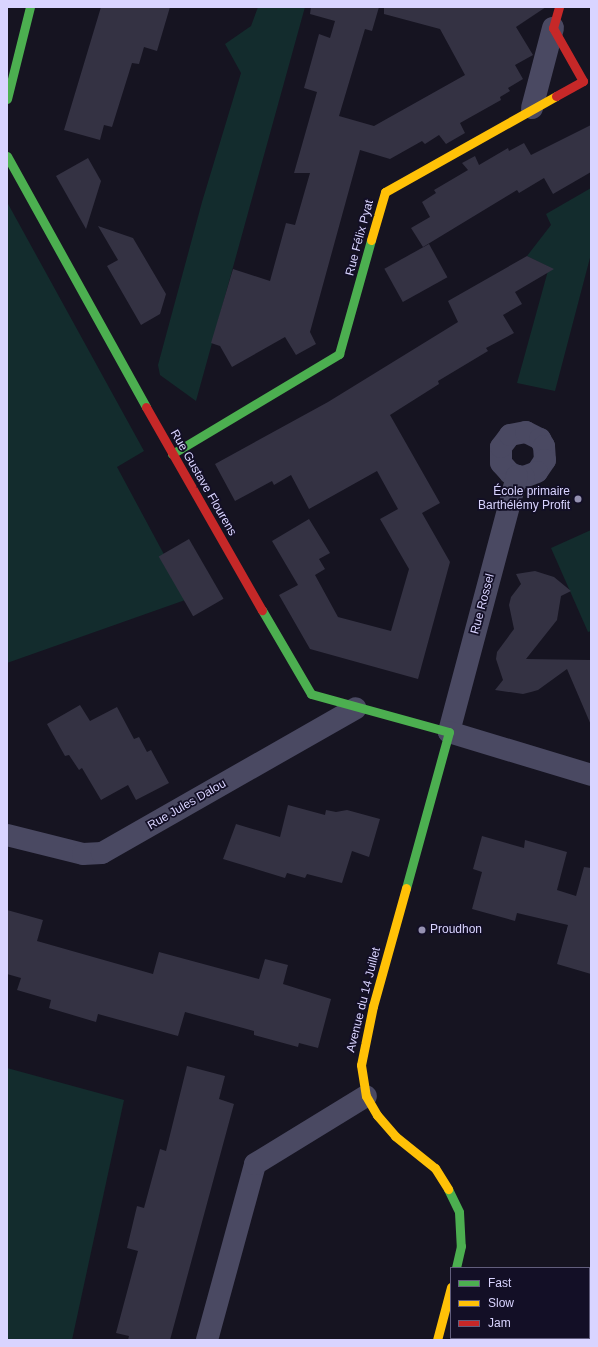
<!DOCTYPE html>
<html>
<head>
<meta charset="utf-8">
<style>
  body { margin:0 }
  #map { position:relative; width:598px; height:1347px; overflow:hidden; background:#161421; font-family:Helvetica,sans-serif }
  div>[style] { position:absolute }
  [style*='--x'] { left:calc(var(--x)*1px); top:calc(var(--y)*1px); width:calc(var(--w)*1px); rotate:calc(var(--a)*1deg) }
  .green>* { inset:0; background:#132c2d }
  .building>* { inset:0; background:#343243; transform-origin:0 0 }
  .street>* { height:22px; margin:-11px; padding:0 11px; transform-origin:11px; border-radius:11px; background:#4a4962 }
  .fast>* { height:9px; margin:-4.5px; padding:0 4.5px; transform-origin:4.5px; border-radius:4.5px; background:#4caf50 }
  .slow>* { height:9px; margin:-4.5px; padding:0 4.5px; transform-origin:4.5px; border-radius:4.5px; background:#ffc107 }
  .jam>* { height:9px; margin:-4.5px; padding:0 4.5px; transform-origin:4.5px; border-radius:4.5px; background:#c62828 }
  .dots>* { width:11px; height:11px; translate:-50% -50%; box-sizing:border-box; border:2px solid #130f26; border-radius:50% }
  span { translate:-50% -50%; white-space:nowrap; text-align:center; line-height:1.15; -webkit-text-stroke:3.5px #130f26; paint-order:stroke }
  .street-label { font-size:12px; color:#d9d4ff }
  .poi-label { font-size:12px; color:#d9d4ff }
  .right { translate:-100% -50%; text-align:right }
  .left { translate:0 -50%; text-align:left }
  .frame { position:absolute; inset:0; border:8px solid #d9d4ff; pointer-events:none }
  .legend { position:absolute; left:450px; top:1267px; width:140px; height:72px; box-sizing:border-box; background:#130f26; border:1px solid #625e7d; margin:0; padding:5px 7px; list-style:none; font-size:12px; color:#d9d4ff }
  .legend li { display:flex; align-items:center; gap:8px; height:20px }
  .legend b { width:20px; border:1px solid #625e7d }
</style>
</head>
<body>
<div id="map">
  <div class="green">
    <div style="clip-path:polygon(258px 7px,305px 7px,196px 401px,160px 375px,158px 365px,202px 202px,241px 73px,225px 44px,251px 26px)"></div>
    <div style="clip-path:polygon(591px 188px,591px 254px,555px 391px,517px 383px,549px 267px,527px 256px,551px 225px,546px 214px)"></div>
    <div style="clip-path:polygon(7px 202px,144px 451px,117px 467px,188px 599px,7px 663px)"></div>
    <div style="clip-path:polygon(591px 530px,591px 631px,588px 632px,551px 548px)"></div>
    <div style="clip-path:polygon(7px 1068px,124px 1100px,72px 1340px,7px 1340px)"></div>
  </div>
  <div class="building">
    <div style="clip-path:polygon(101px 7px,170px 7px,157px 51px,144px 47px,139px 64px,132px 63px,112px 127px,104px 125px,100px 140px,64px 130px)"></div>
    <div style="clip-path:polygon(311px 7px,379px 7px,372px 31px,365px 29px,339px 116px,374px 126px,465px 75px,440px 29px,384px 14px,384px 7px,546px 7px,516px 27px,533px 55px,515px 65px,523px 79px,508px 88px,510px 91px,500px 97px,501px 100px,460px 123px,465px 133px,446px 144px,439px 135px,425px 144px,422px 141px,390px 159px,360px 150px,310px 332px,316px 344px,296px 355px,285px 337px,232px 367px,220px 346px,211px 343px,233px 269px,270px 281px,286px 223px,295px 225px,310px 173px,294px 173px,317px 92px,304px 88px,319px 34px,330px 38px,335px 21px,310px 14px)"></div>
    <div style="clip-path:polygon(591px 125px,591px 172px,553px 194px,544px 178px,519px 193px,517px 190px,423px 247px,411px 228px,430px 217px,422px 202px,436px 193px,434px 190px,468px 170px,462px 163px,475px 156px,479px 165px,508px 148px,509px 151px,524px 143px,531px 155px)"></div>
    <div style="clip-path:polygon(88px 158px,101px 181px,86px 229px,56px 176px)"></div>
    <div style="clip-path:polygon(98px 226px,133px 238px,166px 294px,160px 314px,141px 325px,107px 266px,118px 260px)"></div>
    <div style="left:429px;top:244px;width:38px;height:51px;rotate:61deg"></div>
    <div style="clip-path:polygon(527px 256px,554px 269px,515px 292px,522px 304px,503px 315px,514px 333px,486px 348px,488px 351px,438px 381px,439px 384px,390px 415px,440px 503px,422px 513px,450px 562px,418px 679px,310px 649px,279px 595px,298px 585px,272px 541px,309px 519px,330px 553px,319px 559px,325px 569px,315px 575px,338px 617px,391px 631px,409px 569px,380px 519px,398px 509px,377px 471px,309px 509px,291px 475px,274px 485px,272px 481px,235px 501px,215px 464px,328px 402px,458px 322px,448px 301px)"></div>
    <div style="left:189px;top:539px;width:69px;height:35px;rotate:60deg"></div>
    <div style="clip-path:polygon(535px 571px,554px 577px,571px 591px,561px 596px,557px 620px,526px 659px,591px 660px,591px 725px,567px 669px,538px 690px,531px 692px,523px 694px,495px 690px,503px 680px,496px 659px,497px 652px,514px 629px,509px 605px,511px 597px,521px 584px,516px 574px)"></div>
    <div style="clip-path:polygon(80px 705px,90px 721px,117px 707px,134px 739px,139px 737px,147px 752px,151px 750px,169px 783px,136px 800px,128px 785px,101px 800px,82px 768px,79px 770px,69px 755px,65px 756px,47px 724px)"></div>
    <div style="clip-path:polygon(288px 805px,325px 815px,326px 810px,336px 812px,347px 810px,380px 819px,369px 857px,352px 851px,342px 883px,307px 874px,305px 878px,287px 873px,285px 878px,223px 859px,236px 824px,280px 837px)"></div>
    <div style="clip-path:polygon(482px 836px,524px 848px,525px 840px,567px 852px,557px 890px,576px 896px,584px 867px,591px 868px,591px 974px,557px 964px,568px 925px,517px 913px,515px 921px,472px 909px,482px 872px,473px 869px)"></div>
    <div style="clip-path:polygon(7px 910px,43px 920px,37px 941px,153px 974px,159px 952px,259px 979px,265px 959px,288px 965px,283px 984px,331px 999px,318px 1048px,299px 1043px,298px 1047px,254px 1035px,254px 1031px,185px 1012px,178px 1036px,98px 1014px,96px 1022px,49px 1008px,51px 1000px,17px 990px,21px 978px,7px 974px)"></div>
    <div style="clip-path:polygon(187px 1066px,225px 1076px,219px 1099px,234px 1104px,170px 1340px,128px 1340px,129px 1336px,116px 1333px,138px 1251px,127px 1248px,137px 1206px,144px 1208px,160px 1149px,166px 1151px)"></div>
  </div>
  <div class="street">
    <div style="--x:532;--y:108;--w:83;--a:-75.3"></div>
    <div style="--x:517;--y:476;--w:8;--a:-157"></div>
    <div style="--x:510;--y:473;--w:13;--a:-132"></div>
    <div style="--x:501;--y:463;--w:16;--a:-90"></div>
    <div style="--x:501;--y:447;--w:15;--a:-53"></div>
    <div style="--x:510;--y:435;--w:16;--a:-11"></div>
    <div style="--x:526;--y:432;--w:16;--a:27"></div>
    <div style="--x:540;--y:439;--w:8;--a:60"></div>
    <div style="--x:544;--y:446;--w:14;--a:86"></div>
    <div style="--x:545;--y:460;--w:14;--a:124"></div>
    <div style="--x:537;--y:472;--w:14;--a:159"></div>
    <div style="--x:524;--y:477;--w:7;--a:-172"></div>
    <div style="--x:517;--y:476;--w:265;--a:104.9"></div>
    <div style="--x:449;--y:732;--w:148;--a:16.8"></div>
    <div style="--x:7;--y:835;--w:78;--a:14"></div>
    <div style="--x:83;--y:854;--w:19;--a:-3"></div>
    <div style="--x:102;--y:853;--w:292;--a:-29.7"></div>
    <div style="--x:207;--y:1340;--w:182;--a:-74.7"></div>
    <div style="--x:255;--y:1164;--w:130;--a:-31.5"></div>
  </div>
  <div class="fast">
    <div style="--x:7;--y:99;--w:95;--a:-76"></div>
    <div style="--x:7;--y:156;--w:287;--a:61"></div>
    <div style="--x:172;--y:454;--w:195;--a:-30.9"></div>
    <div style="--x:339;--y:354;--w:118;--a:-74.3"></div>
    <div style="--x:262;--y:610;--w:97;--a:59.7"></div>
    <div style="--x:311;--y:694;--w:143;--a:15.4"></div>
    <div style="--x:449;--y:732;--w:162;--a:105.4"></div>
    <div style="--x:448;--y:1189;--w:25;--a:64"></div>
    <div style="--x:459;--y:1212;--w:34;--a:87"></div>
    <div style="--x:461;--y:1246;--w:23;--a:103"></div>
  </div>
  <div class="slow">
    <div style="--x:371;--y:240;--w:50;--a:-73.7"></div>
    <div style="--x:385;--y:192;--w:196;--a:-29.3"></div>
    <div style="--x:406;--y:888;--w:123;--a:105.6"></div>
    <div style="--x:373;--y:1006;--w:60;--a:101.5"></div>
    <div style="--x:361;--y:1065;--w:31;--a:81"></div>
    <div style="--x:366;--y:1096;--w:22;--a:60"></div>
    <div style="--x:377;--y:1115;--w:28;--a:49"></div>
    <div style="--x:395;--y:1136;--w:51;--a:38.7"></div>
    <div style="--x:435;--y:1168;--w:25;--a:58"></div>
    <div style="--x:437;--y:1340;--w:55;--a:-75.2"></div>
  </div>
  <div class="jam">
    <div style="--x:556;--y:96;--w:31;--a:-29"></div>
    <div style="--x:583;--y:81;--w:61;--a:-119.5"></div>
    <div style="--x:553;--y:28;--w:22;--a:-74"></div>
    <div style="--x:146;--y:407;--w:234;--a:60.3"></div>
  </div>
  <div class="dots">
    <div style="left:578px;top:499px;background:#9591b1"></div>
    <div style="left:422px;top:930px;background:#9591b1"></div>
  </div>
  <div class="street-label">
    <span style="left:360px;top:238px;rotate:-75deg">Rue Félix Pyat</span>
    <span style="left:203px;top:483px;rotate:60deg">Rue Gustave Flourens</span>
    <span style="left:483px;top:604px;rotate:-75deg">Rue Rossel</span>
    <span style="left:187px;top:805px;rotate:-30deg">Rue Jules Dalou</span>
    <span style="left:364px;top:1000px;rotate:-76deg">Avenue du 14 Juillet</span>
  </div>
  <div class="poi-label">
    <span class="right" style="left:570px;top:499px">École primaire<br>Barthélémy Profit</span>
    <span class="left" style="left:430px;top:930px">Proudhon</span>
  </div>
  <div class="frame"></div>
  <ul class="legend">
  <li><b style="height:5px;background:#4caf50"></b>Fast</li>
  <li><b style="height:5px;background:#ffc107"></b>Slow</li>
  <li><b style="height:5px;background:#c62828"></b>Jam</li>
  </ul>
</div>
</body>
</html>
